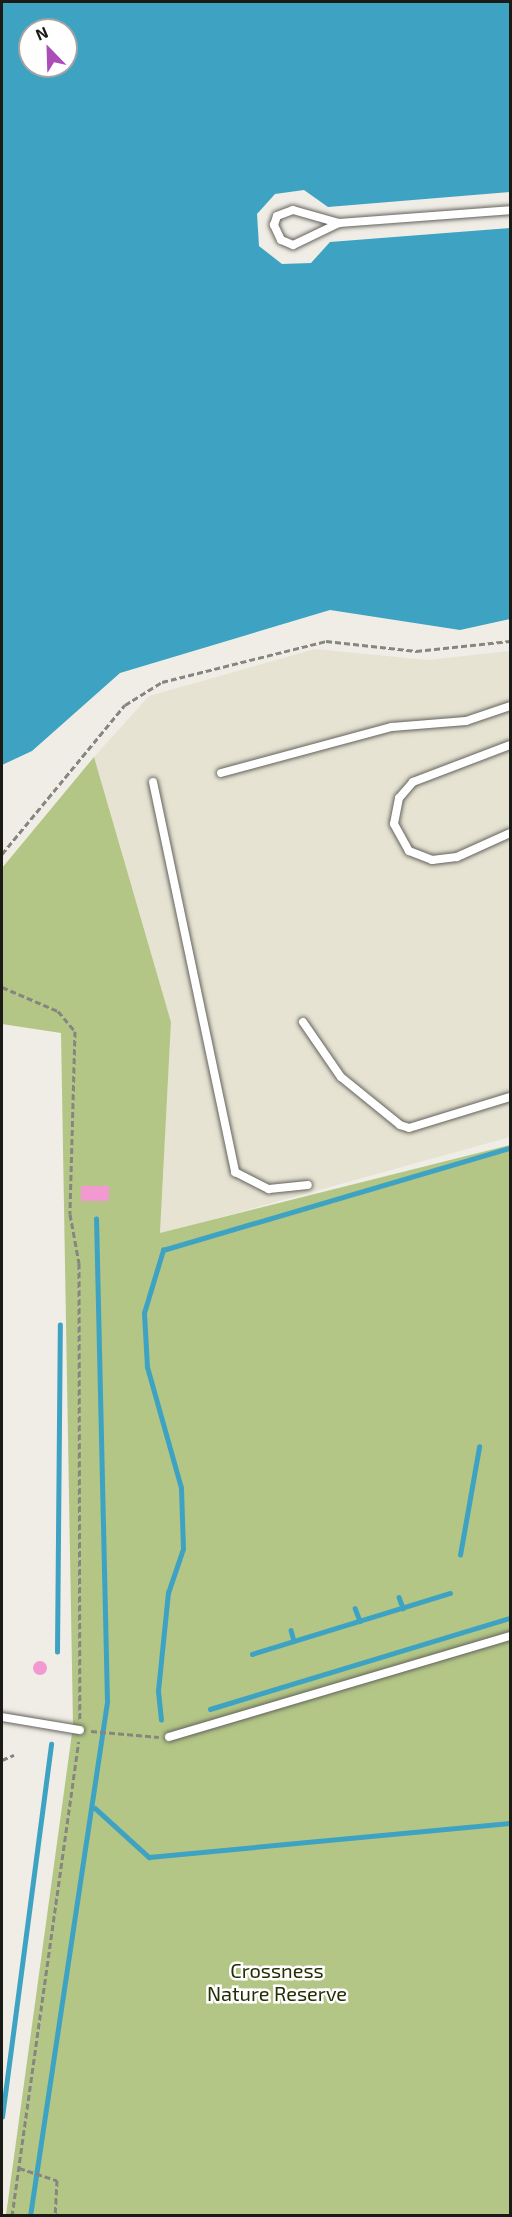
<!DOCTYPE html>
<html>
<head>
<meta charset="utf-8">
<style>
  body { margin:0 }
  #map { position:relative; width:512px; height:2217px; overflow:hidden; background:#efede5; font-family:"Exo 2",sans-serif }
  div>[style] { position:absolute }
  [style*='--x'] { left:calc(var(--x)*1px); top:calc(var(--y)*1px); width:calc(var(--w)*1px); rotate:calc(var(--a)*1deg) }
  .built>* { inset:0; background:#e6e3d3 }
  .green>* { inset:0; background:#b3c686 }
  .water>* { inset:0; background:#3ea3c2 }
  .pier>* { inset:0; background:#efede5 }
  .stream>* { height:4.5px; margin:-2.25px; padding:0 2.25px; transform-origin:2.25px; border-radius:2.25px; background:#3ea3c2 }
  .building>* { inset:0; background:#f299d2; transform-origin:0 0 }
  .round { border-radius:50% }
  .path>* { height:3px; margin-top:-1.5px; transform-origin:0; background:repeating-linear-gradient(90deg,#868580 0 6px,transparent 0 9px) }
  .roads { filter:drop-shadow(0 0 2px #64635c) drop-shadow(0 0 2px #64635c) }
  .lane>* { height:8px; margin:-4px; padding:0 4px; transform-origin:4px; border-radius:4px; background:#fff }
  span { translate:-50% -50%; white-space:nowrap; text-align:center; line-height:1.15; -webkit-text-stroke:5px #fff; paint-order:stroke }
  .park-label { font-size:20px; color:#252e05 }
  .frame { position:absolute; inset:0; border:3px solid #1a1a17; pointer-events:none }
  .north { position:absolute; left:18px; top:18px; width:60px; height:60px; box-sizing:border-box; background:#fff; border:2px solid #a3a3a2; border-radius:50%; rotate:337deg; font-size:16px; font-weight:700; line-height:24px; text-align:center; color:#1a1a17 }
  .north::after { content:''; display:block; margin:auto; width:21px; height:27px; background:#ac4eb7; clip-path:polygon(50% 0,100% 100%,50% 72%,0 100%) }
</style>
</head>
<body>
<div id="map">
  <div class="built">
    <div style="clip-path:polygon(315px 649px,427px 660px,510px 651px,510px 1137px,160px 1234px,171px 1022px,94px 757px,149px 696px)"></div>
  </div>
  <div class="green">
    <div style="clip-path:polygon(94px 757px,171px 1022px,160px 1233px,510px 1145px,510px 2215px,6px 2215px,73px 1726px,61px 1033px,2px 1024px,2px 868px)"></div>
  </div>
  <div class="water">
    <div style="clip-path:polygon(evenodd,2px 2px,510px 2px,510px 619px,460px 630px,330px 610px,120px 673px,32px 751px,2px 765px,2px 2px,30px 30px,66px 30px,66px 66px,30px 66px,30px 30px)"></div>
  </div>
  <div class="pier">
    <div style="clip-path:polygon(304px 190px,328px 207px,510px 192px,510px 228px,330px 242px,311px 263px,282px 264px,259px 246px,257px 214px,275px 194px)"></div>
  </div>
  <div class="stream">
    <div style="--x:460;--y:1555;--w:110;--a:-80"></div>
    <div style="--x:399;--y:1597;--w:12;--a:70"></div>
    <div style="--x:355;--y:1608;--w:14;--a:69"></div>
    <div style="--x:291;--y:1630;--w:11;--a:75"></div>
    <div style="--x:57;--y:1652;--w:327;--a:-89.5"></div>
    <div style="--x:252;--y:1654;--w:207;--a:-17.1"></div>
    <div style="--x:210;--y:1709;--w:313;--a:-16.9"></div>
    <div style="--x:161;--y:1720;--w:29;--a:-96"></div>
    <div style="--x:158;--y:1691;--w:99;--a:-84.2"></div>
    <div style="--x:168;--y:1593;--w:46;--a:-71.2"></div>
    <div style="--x:183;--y:1549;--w:61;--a:-91.9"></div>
    <div style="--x:181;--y:1488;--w:126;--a:-105.7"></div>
    <div style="--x:147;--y:1367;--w:54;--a:-93.2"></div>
    <div style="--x:144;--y:1313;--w:66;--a:-73.2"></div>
    <div style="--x:163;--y:1250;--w:362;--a:-16.4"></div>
    <div style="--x:95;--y:1808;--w:73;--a:42.2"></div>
    <div style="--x:149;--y:1857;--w:363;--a:-5.4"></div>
    <div style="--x:2;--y:2117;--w:376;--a:-82.5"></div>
    <div style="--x:30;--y:2216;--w:520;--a:-81.48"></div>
    <div style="--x:107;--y:1702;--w:483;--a:-91.3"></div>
  </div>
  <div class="building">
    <div style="left:109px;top:1186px;width:15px;height:28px;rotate:90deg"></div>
    <div class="round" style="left:33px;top:1661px;width:14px;height:14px"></div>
  </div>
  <div class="path">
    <div style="--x:2;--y:854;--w:193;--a:-50.5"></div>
    <div style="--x:125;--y:705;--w:44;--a:-31.9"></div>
    <div style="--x:162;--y:682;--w:169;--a:-14"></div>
    <div style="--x:326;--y:641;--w:91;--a:6.3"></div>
    <div style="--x:416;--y:651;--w:95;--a:-6.1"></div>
    <div style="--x:2;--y:987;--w:61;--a:23.2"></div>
    <div style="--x:58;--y:1011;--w:26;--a:50"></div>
    <div style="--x:75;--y:1031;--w:183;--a:91.6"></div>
    <div style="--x:70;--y:1214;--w:50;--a:79.6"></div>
    <div style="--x:79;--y:1263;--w:457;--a:89.9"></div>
    <div style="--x:91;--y:1731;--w:68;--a:5"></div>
    <div style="--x:2;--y:1760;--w:13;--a:-23"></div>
    <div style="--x:19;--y:2168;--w:40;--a:18"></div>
    <div style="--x:57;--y:2180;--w:36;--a:93"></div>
    <div style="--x:12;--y:2216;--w:479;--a:-82"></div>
  </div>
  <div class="roads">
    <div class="lane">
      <div style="--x:339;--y:223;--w:51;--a:154.4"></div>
      <div style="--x:293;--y:245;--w:13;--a:-157"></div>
      <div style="--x:281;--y:240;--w:17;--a:-115"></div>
      <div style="--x:274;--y:225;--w:9;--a:-72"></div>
      <div style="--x:277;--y:216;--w:17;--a:-21"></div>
      <div style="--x:293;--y:210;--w:48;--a:15.8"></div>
      <div style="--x:339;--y:223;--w:171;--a:-4.3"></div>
      <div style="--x:510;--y:745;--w:104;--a:159.1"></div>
      <div style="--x:413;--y:782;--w:21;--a:131"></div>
      <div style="--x:399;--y:798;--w:26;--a:101"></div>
      <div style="--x:394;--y:824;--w:31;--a:61"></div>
      <div style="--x:409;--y:851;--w:25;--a:21"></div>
      <div style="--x:432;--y:860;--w:25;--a:-7"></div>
      <div style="--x:457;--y:857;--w:58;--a:-24.4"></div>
      <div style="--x:221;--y:773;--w:177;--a:-15.1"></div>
      <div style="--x:392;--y:727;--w:74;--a:-4.6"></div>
      <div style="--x:466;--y:721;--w:46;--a:-18.8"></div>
      <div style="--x:153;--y:782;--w:399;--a:78.1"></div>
      <div style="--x:235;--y:1172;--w:38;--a:27"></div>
      <div style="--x:269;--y:1189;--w:39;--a:-6"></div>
      <div style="--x:303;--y:1022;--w:67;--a:55.4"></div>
      <div style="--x:341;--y:1077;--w:76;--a:39.1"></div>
      <div style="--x:400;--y:1125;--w:9;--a:18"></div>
      <div style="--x:409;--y:1128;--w:106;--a:-17.1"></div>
      <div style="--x:2;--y:1717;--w:79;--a:9.5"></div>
      <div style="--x:169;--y:1737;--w:356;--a:-16.5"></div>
    </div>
  </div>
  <div class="park-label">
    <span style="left:277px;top:1982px">Crossness<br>Nature Reserve</span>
  </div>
  <div class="frame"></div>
  <div class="north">N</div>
</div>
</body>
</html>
